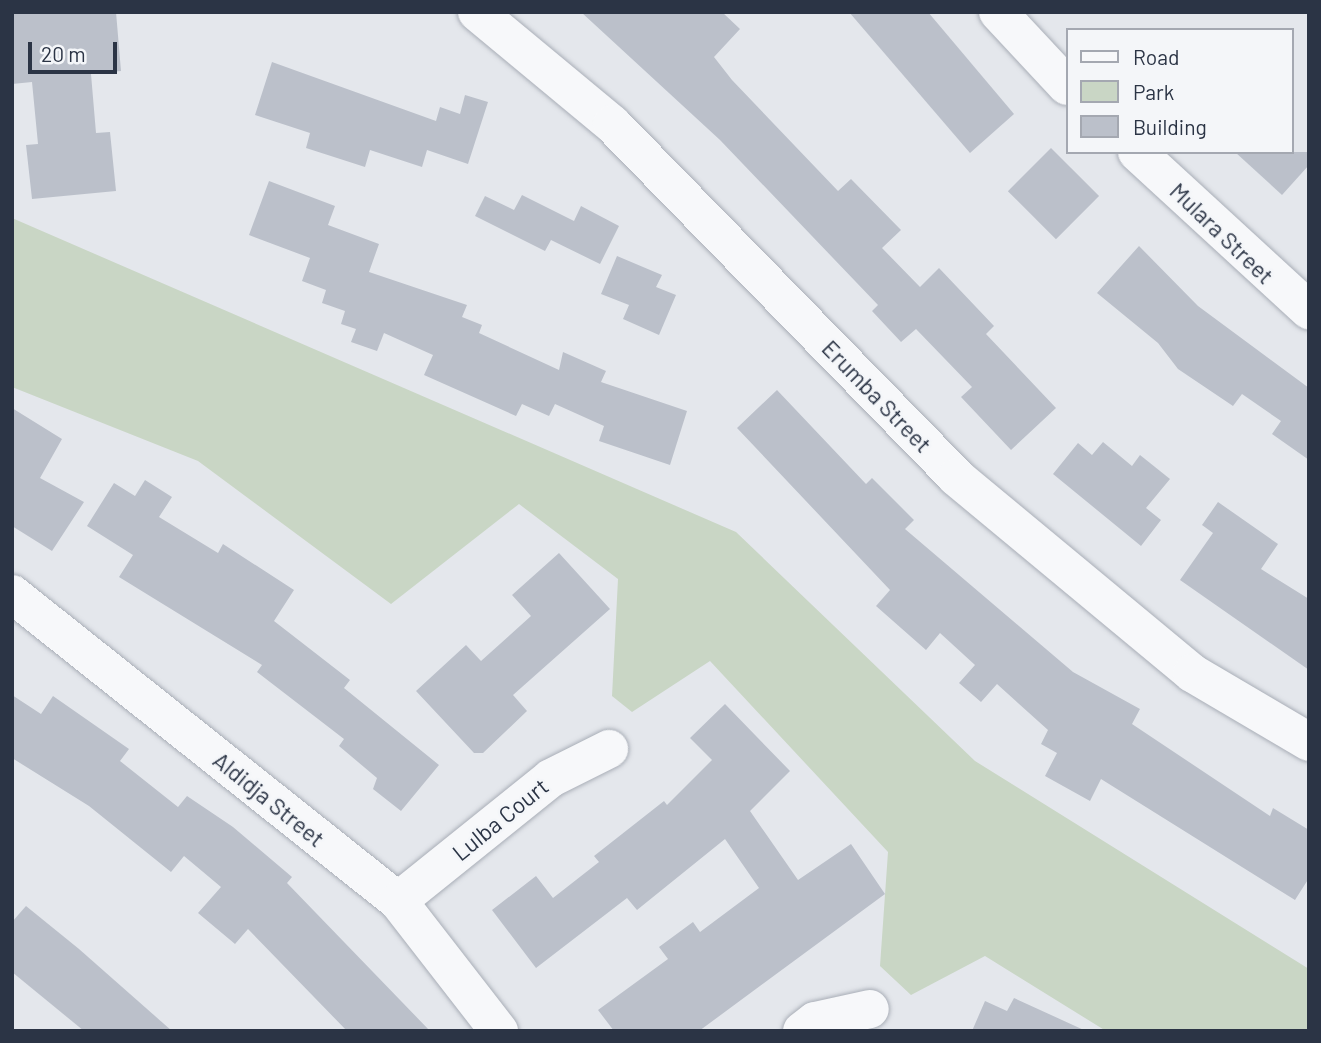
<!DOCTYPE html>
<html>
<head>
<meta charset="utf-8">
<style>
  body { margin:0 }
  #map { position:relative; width:1321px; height:1043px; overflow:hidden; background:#e4e7ec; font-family:Barlow,sans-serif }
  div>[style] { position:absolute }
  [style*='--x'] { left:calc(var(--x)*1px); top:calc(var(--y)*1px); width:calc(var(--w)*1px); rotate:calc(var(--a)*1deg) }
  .green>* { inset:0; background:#c9d6c5 }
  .building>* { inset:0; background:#bbc0ca; transform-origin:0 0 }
  .roads { filter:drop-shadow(0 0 2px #a9aeb7) drop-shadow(0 0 2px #a9aeb7) }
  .minor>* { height:38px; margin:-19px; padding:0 19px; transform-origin:19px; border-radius:19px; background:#f7f8fa }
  span { translate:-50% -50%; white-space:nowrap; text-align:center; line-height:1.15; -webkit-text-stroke:5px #f4f6f9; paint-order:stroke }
  .street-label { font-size:23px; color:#2b3445 }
  .frame { position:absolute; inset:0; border:14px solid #2b3445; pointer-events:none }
  .legend { position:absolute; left:1066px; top:28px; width:228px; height:126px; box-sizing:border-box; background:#f4f6f9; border:2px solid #a4a8b1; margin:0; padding:9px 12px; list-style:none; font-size:21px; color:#2b3445 }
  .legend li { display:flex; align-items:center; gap:14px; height:35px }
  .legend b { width:35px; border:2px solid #a4a8b1 }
  .scale { position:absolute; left:28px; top:42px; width:89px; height:32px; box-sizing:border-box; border:4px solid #2b3445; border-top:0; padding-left:9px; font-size:21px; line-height:24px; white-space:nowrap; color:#2b3445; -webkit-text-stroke:5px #f4f6f9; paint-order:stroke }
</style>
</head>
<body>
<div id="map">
  <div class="green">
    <div style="clip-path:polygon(12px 218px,736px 532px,975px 761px,1309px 969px,1309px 1031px,1106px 1031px,985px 956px,911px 995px,880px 966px,888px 852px,710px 661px,632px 712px,612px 696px,618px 579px,519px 504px,391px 604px,198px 461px,12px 387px)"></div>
  </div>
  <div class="building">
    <div style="clip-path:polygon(12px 12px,116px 12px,121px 71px,91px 74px,96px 133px,110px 132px,116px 191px,32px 199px,26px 145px,38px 144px,32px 82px,12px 84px)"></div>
    <div style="clip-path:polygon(581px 12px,722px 12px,740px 29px,714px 57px,732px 80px,838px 191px,851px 179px,901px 230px,882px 248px,920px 287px,939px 268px,994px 326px,986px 334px,1056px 408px,1011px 450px,961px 397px,972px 387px,916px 329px,901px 342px,872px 311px,878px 305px,720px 140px)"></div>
    <div style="clip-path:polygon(849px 12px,928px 12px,1014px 114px,970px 153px)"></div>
    <div style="clip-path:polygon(272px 62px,436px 121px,440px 107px,460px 114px,465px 95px,488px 102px,468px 164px,427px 150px,422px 167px,370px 150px,365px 167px,306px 148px,310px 133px,255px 115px)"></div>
    <div style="left:1051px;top:148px;width:68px;height:61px;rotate:45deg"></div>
    <div style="clip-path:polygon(1235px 152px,1309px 152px,1309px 165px,1282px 195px)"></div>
    <div style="clip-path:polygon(269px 181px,335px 206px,328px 225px,379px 244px,369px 272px,467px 305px,462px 317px,482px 325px,479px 333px,559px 370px,563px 352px,606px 371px,601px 382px,687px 411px,670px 465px,599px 441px,604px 426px,555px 404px,549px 416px,522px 404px,516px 416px,424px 375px,433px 355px,384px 333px,377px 351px,351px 342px,356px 329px,341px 324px,345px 311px,322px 303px,326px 290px,302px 281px,310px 258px,249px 235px)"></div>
    <div style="clip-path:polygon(522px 195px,574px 221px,581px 206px,619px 226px,600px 264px,551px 240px,545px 251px,475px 216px,485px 196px,514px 210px)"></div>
    <div style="clip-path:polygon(1139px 246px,1198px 306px,1309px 388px,1309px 460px,1272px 434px,1281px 421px,1242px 394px,1233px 406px,1178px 369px,1158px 343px,1097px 293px)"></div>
    <div style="clip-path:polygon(617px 256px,662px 275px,656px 287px,676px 295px,659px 335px,623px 319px,629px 305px,601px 294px)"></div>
    <div style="clip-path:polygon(777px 390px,866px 484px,872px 478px,914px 520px,905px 529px,1073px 672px,1140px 709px,1132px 724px,1270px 816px,1273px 808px,1309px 830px,1309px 878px,1295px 900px,1101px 779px,1090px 801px,1045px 776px,1057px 753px,1041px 744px,1048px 730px,997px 684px,981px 702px,959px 683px,975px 665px,940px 633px,926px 650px,876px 606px,890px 590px,737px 428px)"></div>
    <div style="clip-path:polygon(12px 408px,62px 439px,40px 478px,84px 502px,52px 551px,12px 526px)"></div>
    <div style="clip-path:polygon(1103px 442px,1132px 466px,1140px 455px,1170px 479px,1146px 508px,1161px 520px,1141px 546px,1053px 474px,1078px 443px,1092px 455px)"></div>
    <div style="clip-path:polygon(145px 480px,172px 497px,159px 517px,218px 553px,223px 544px,294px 590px,274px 621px,350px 680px,344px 688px,439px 765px,401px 811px,373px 789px,377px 778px,339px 746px,344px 739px,257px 672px,262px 665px,119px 577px,133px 555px,87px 526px,114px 483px,135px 496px)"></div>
    <div style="clip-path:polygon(1218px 502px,1278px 544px,1261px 569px,1309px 599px,1309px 670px,1180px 580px,1213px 533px,1202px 525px)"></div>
    <div style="clip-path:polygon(559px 553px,610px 609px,513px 695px,527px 711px,483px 753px,474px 753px,416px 691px,466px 645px,481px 661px,531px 616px,512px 595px)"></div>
    <div style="clip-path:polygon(12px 695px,41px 714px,53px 696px,129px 749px,120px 761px,178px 807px,187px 796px,233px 827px,292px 877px,287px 883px,430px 1031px,347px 1031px,248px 929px,235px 944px,198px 913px,221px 887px,184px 856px,171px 872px,89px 806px,12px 758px)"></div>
    <div style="clip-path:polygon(725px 704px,790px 771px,750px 811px,798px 880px,851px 844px,885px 894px,699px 1031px,614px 1031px,598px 1010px,668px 959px,659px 947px,693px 922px,700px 932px,759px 888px,725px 839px,637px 910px,627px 898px,536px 968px,492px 910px,536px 876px,553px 898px,599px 862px,594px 856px,664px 801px,667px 805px,712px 760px,690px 738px)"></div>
    <div style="clip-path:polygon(26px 906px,79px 949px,172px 1031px,84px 1031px,12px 972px,12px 922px)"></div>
    <div style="clip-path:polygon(1014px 998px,1086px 1031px,972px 1031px,985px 1001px,1007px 1011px)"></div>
  </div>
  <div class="roads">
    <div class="minor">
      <div style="--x:477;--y:12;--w:175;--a:39.7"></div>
      <div style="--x:612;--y:124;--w:493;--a:45.7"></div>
      <div style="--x:956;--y:477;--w:307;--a:39.7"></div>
      <div style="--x:1192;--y:673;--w:136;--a:30.5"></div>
      <div style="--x:998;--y:12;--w:101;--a:47"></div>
      <div style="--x:1137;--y:152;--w:234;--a:42.6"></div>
      <div style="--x:12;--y:594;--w:493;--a:38.5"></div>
      <div style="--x:398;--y:901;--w:165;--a:52.2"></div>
      <div style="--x:398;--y:901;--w:196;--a:-38.8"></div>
      <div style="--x:551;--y:778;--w:65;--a:-26.6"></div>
      <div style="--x:802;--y:1031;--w:16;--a:-38"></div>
      <div style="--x:815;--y:1021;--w:56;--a:-12.3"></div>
    </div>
  </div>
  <div class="street-label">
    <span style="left:1222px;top:233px;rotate:44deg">Mulara Street</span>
    <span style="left:877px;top:396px;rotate:46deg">Erumba Street</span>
    <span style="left:269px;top:799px;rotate:39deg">Aldidja Street</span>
    <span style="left:500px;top:819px;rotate:-39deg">Lulba Court</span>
  </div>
  <div class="frame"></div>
  <ul class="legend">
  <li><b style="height:9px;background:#f7f8fa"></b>Road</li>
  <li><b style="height:19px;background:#c9d6c5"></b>Park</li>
  <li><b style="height:19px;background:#bbc0ca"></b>Building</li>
  </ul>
  <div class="scale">20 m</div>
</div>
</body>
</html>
